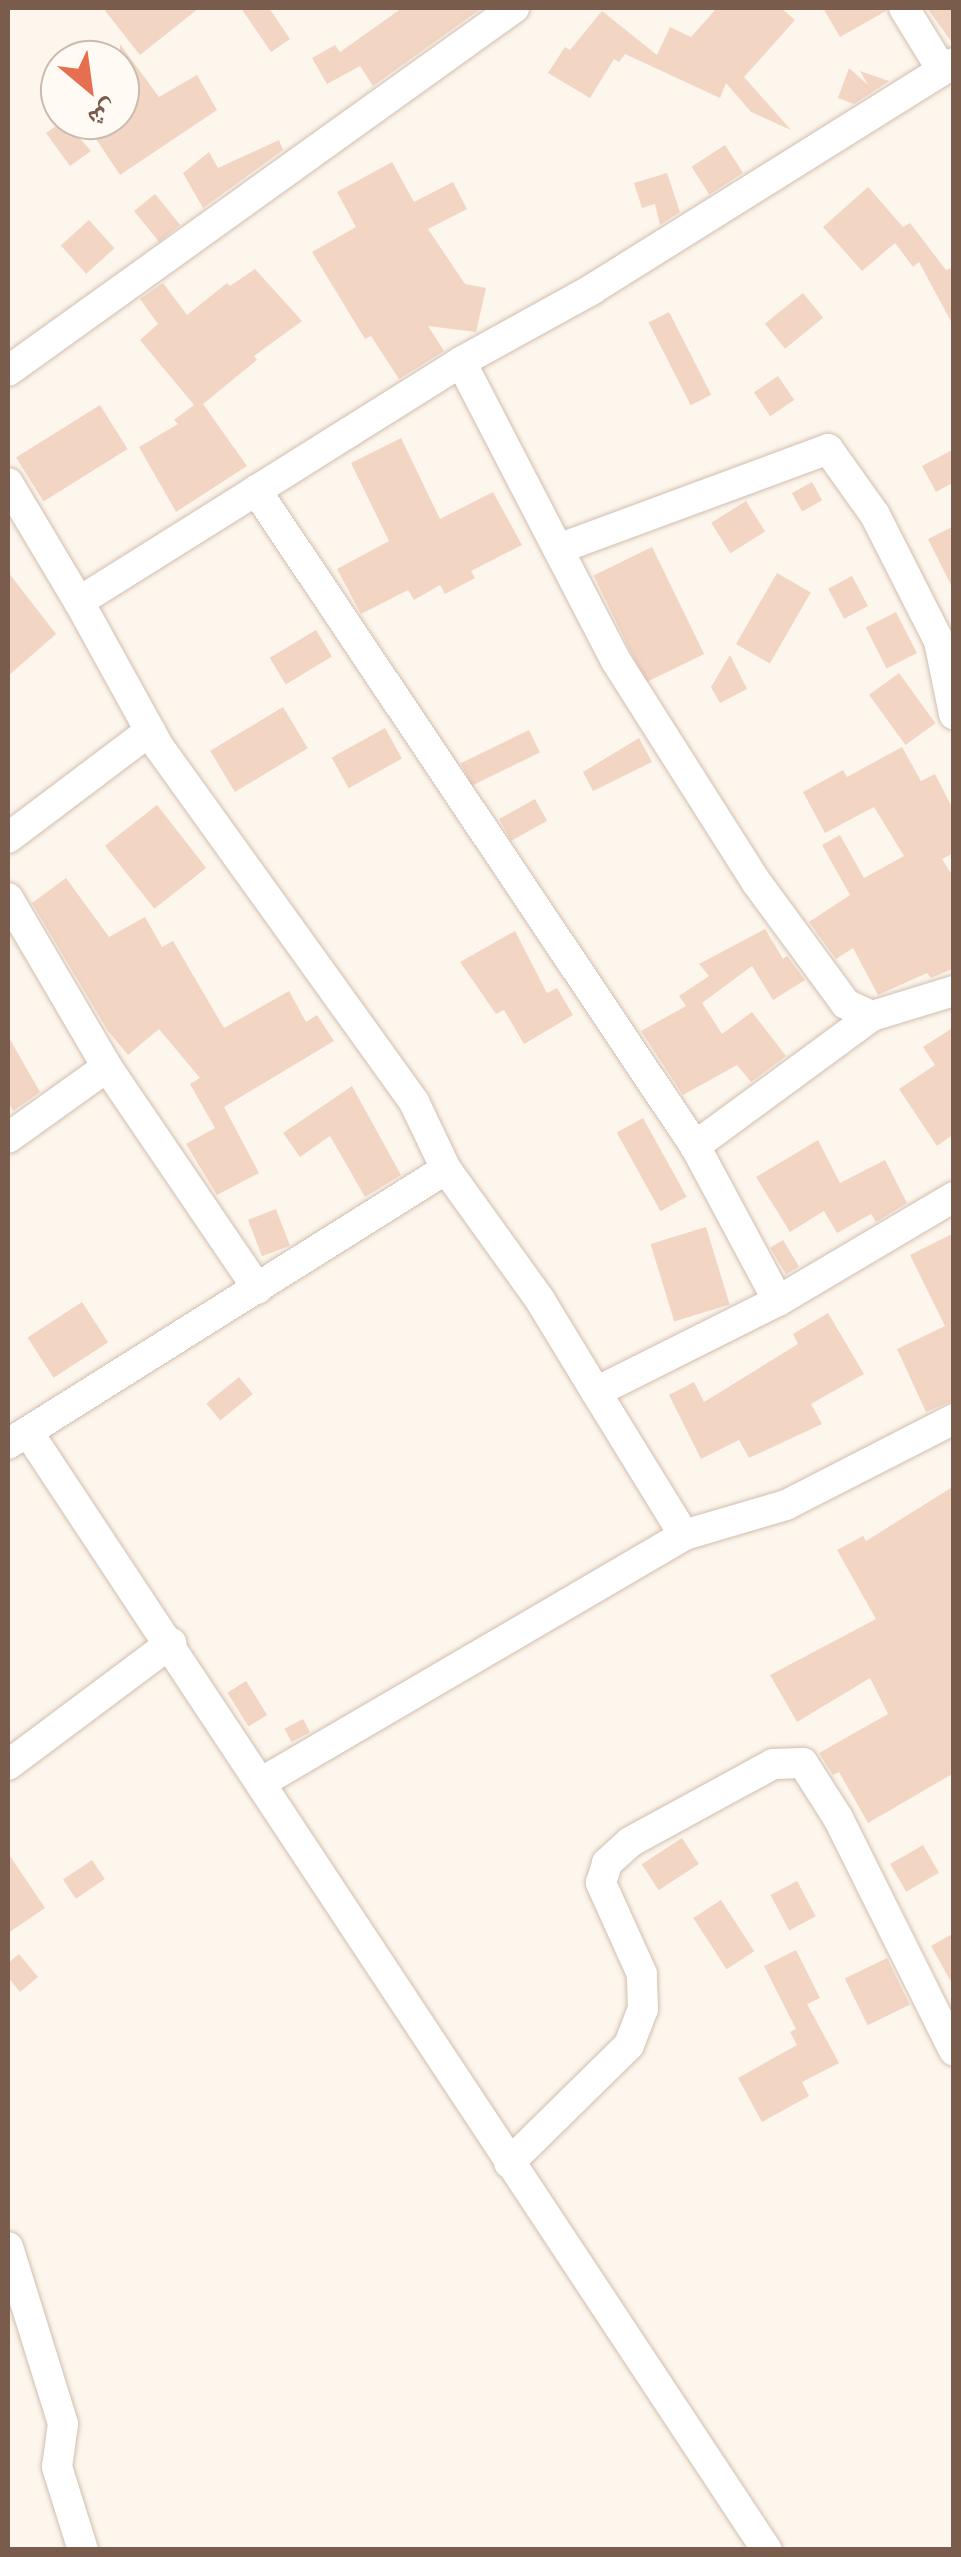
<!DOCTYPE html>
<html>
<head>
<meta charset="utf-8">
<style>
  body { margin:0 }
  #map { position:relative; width:961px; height:2557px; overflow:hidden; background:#fdf6ec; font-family:"Fira Sans","Noto Naskh Arabic",sans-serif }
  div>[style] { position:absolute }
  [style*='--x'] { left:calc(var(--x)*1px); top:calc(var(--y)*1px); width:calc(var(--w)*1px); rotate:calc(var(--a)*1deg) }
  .building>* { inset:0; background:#f3d5c3; transform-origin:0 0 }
  .roads { filter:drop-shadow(0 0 2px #d1beb0) drop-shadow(0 0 2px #d1beb0) }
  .minor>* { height:30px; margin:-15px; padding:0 15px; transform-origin:15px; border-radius:15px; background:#fff }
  span { translate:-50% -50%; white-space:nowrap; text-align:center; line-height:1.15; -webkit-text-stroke:8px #fffaf3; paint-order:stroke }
  .frame { position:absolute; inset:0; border:10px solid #7a5c4d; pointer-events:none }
  .north { position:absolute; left:40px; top:40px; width:100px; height:100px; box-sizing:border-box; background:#fffaf3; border:2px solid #cabbb1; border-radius:50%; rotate:151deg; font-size:28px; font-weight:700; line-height:40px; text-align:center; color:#7a5c4d }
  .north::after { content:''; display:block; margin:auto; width:35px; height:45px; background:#e76f51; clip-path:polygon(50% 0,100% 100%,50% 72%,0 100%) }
</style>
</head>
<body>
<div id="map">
  <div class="building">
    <div style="clip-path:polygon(103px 8px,199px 8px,140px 55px)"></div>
    <div style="clip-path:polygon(241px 8px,269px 8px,290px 39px,271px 52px)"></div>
    <div style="clip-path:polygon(402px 8px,479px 10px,373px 86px,360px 66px,327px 84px,312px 58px,335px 45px,340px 52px)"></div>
    <div style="clip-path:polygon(717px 8px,781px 8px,795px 20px,744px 77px,791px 130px,751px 112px,726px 83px,720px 98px,625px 54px,619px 62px,614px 59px,590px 98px,548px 73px,565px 47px,570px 50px,602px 11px,657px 55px,670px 27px,691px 37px)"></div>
    <div style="clip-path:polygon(823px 8px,885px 8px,886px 11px,840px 37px)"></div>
    <div style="clip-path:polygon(927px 8px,954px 8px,954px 44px,953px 44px)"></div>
    <div style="clip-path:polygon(120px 44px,159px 97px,197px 75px,217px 110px,120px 175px,90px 130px,105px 120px,120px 120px)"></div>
    <div style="clip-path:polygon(849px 68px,868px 85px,860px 71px,889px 81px,854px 104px,838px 98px)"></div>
    <div style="clip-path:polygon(64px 120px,91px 151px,70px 166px,46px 133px)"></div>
    <div style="clip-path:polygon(279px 140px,283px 150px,203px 208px,183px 173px,209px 152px,218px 168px)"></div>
    <div style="left:725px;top:145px;width:33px;height:40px;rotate:57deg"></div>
    <div style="clip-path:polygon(392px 162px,414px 202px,453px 182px,467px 209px,428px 229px,465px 284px,486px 288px,476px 332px,428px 326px,444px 351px,399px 379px,371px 336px,365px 339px,312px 252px,356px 227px,337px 192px)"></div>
    <div style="clip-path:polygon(667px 173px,680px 212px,660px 225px,655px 204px,642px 208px,634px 183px)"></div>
    <div style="clip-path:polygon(868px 187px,903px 227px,910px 223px,946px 270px,954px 267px,954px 327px,919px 262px,913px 267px,895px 243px,862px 271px,823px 227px)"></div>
    <div style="left:155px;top:194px;width:40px;height:27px;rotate:51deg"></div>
    <div style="left:89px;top:220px;width:38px;height:38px;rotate:48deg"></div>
    <div style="clip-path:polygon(255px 269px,302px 321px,254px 356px,257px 360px,203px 404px,247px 466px,176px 512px,139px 447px,178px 424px,174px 420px,194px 405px,140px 340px,158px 324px,140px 299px,163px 283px,187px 315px,227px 283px,230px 286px)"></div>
    <div style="left:803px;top:293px;width:32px;height:49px;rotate:51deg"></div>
    <div style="left:669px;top:312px;width:93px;height:23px;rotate:63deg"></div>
    <div style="left:778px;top:376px;width:29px;height:29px;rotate:56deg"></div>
    <div style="left:100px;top:405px;width:52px;height:99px;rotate:58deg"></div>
    <div style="clip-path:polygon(401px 438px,440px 519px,493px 492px,522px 545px,471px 571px,475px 578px,445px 594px,440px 585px,414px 600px,408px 590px,361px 614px,337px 569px,389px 541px,351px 463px)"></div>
    <div style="clip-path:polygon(954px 449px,954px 482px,936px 492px,922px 466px)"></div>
    <div style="left:812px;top:482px;width:21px;height:23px;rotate:61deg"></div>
    <div style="left:746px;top:501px;width:36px;height:41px;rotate:58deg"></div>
    <div style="clip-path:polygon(954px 526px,954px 591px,928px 539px)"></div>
    <div style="left:652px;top:547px;width:119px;height:65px;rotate:64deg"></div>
    <div style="clip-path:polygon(8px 572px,56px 634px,8px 676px)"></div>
    <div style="left:777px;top:573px;width:39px;height:82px;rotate:30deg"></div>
    <div style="left:852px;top:576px;width:34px;height:27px;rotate:62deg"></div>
    <div style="left:896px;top:612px;width:46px;height:34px;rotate:63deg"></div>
    <div style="left:316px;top:630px;width:31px;height:54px;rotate:59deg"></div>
    <div style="clip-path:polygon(730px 655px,747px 689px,720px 703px,711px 687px)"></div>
    <div style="left:899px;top:673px;width:62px;height:37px;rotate:54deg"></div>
    <div style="left:283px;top:707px;width:48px;height:85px;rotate:59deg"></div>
    <div style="left:385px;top:728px;width:35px;height:61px;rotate:61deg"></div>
    <div style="left:529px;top:730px;width:25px;height:76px;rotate:64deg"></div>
    <div style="clip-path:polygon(639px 738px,652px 762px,593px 791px,583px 772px)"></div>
    <div style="clip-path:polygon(902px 747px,921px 781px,935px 774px,954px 811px,954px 853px,942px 859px,954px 878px,954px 968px,931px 978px,927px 973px,878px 995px,853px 948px,836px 959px,809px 922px,850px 895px,822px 845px,840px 835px,864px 878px,904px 856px,874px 807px,825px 833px,803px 792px,843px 770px,847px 777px)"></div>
    <div style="left:535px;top:799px;width:25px;height:41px;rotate:61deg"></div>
    <div style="left:157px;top:805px;width:80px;height:66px;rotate:52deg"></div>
    <div style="clip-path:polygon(66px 878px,109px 937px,145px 917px,162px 947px,173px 941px,224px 1028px,289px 991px,306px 1022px,317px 1015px,334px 1041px,224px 1107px,259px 1173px,217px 1195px,186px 1144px,215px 1128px,190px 1084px,200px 1078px,159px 1029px,128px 1055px,108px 1031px,32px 903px)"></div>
    <div style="clip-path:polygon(765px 929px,783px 959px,787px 956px,805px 980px,773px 1000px,752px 966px,702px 1003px,722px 1034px,752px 1012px,786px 1056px,751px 1082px,737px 1065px,683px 1095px,641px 1031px,686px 1006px,679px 996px,709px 976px,699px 964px)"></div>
    <div style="clip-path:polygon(515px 931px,547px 993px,557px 988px,573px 1015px,524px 1044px,504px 1010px,496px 1014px,460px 962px)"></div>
    <div style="clip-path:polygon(954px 1027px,954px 1134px,937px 1146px,899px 1089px,935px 1065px,923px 1047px)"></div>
    <div style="clip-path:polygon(8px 1036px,40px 1092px,13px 1111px,8px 1101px)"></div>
    <div style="clip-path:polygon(352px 1086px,401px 1175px,365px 1197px,330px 1136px,300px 1157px,283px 1133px)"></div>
    <div style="left:643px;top:1118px;width:90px;height:30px;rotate:61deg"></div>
    <div style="clip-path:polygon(818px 1140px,840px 1183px,885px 1160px,907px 1203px,876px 1222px,871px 1214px,837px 1233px,824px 1211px,790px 1232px,756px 1177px)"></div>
    <div style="left:276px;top:1209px;width:39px;height:30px;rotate:69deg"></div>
    <div style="left:706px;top:1227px;width:81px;height:58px;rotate:73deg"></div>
    <div style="clip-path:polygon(954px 1233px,954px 1400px,926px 1412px,897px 1349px,945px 1326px,910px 1255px)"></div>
    <div style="left:783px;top:1240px;width:31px;height:15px;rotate:59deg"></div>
    <div style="left:82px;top:1302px;width:48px;height:65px;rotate:57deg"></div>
    <div style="clip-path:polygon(828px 1313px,864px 1374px,811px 1404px,822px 1424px,749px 1458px,739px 1440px,701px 1459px,669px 1395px,694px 1382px,704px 1402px,798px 1344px,793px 1334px)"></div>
    <div style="left:239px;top:1377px;width:22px;height:42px;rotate:51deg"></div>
    <div style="clip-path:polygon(954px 1486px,954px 1773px,868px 1823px,839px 1772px,833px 1775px,819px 1753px,888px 1714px,870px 1678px,797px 1722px,770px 1675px,876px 1619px,837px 1550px,863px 1536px,866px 1541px)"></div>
    <div style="left:246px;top:1681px;width:40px;height:22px;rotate:58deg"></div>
    <div style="left:303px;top:1719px;width:15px;height:21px;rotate:62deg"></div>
    <div style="left:682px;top:1838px;width:31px;height:48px;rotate:57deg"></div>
    <div style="left:923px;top:1845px;width:32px;height:38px;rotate:60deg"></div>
    <div style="clip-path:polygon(8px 1853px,45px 1908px,8px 1933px)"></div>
    <div style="left:92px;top:1860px;width:23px;height:35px;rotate:56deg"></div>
    <div style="left:797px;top:1881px;width:40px;height:30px;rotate:62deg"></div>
    <div style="left:721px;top:1900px;width:61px;height:33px;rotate:57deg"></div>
    <div style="clip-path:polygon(954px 1933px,954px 1987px,931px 1946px)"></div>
    <div style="clip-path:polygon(796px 1950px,820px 1998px,807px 2004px,839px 2063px,802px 2082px,809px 2096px,762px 2122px,738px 2078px,797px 2045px,790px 2032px,796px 2029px,764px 1966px)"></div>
    <div style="clip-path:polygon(19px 1954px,38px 1977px,20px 1992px,8px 1977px,8px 1963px)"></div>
    <div style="left:887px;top:1958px;width:52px;height:47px;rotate:64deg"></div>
  </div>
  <div class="roads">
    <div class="minor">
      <div style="--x:904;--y:8;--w:73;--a:58.5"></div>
      <div style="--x:954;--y:63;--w:426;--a:148"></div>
      <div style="--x:593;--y:289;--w:151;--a:151.1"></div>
      <div style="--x:461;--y:362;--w:337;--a:62.6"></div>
      <div style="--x:616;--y:661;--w:263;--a:57.6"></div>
      <div style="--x:757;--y:883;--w:150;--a:53.7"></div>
      <div style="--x:846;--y:1004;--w:29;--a:25"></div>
      <div style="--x:872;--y:1016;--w:86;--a:-17"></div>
      <div style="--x:461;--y:362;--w:451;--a:147.9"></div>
      <div style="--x:79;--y:602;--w:166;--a:61.1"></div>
      <div style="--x:159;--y:747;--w:437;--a:54.3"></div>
      <div style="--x:414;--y:1102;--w:74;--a:64.5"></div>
      <div style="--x:446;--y:1169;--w:161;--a:54.3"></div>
      <div style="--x:540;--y:1300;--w:108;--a:58.7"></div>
      <div style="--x:596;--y:1392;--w:203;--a:-26.6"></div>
      <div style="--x:8;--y:371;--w:623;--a:-35.66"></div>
      <div style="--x:8;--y:483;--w:139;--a:59.2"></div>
      <div style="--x:256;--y:490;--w:789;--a:56.21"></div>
      <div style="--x:558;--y:549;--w:288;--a:-20.3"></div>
      <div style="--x:828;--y:449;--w:81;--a:54.5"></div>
      <div style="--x:875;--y:515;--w:141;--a:63.1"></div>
      <div style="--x:939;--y:641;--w:75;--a:78.4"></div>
      <div style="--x:8;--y:838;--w:178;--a:-37"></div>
      <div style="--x:8;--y:898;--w:196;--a:59.6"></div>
      <div style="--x:107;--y:1067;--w:122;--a:144.4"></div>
      <div style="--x:872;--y:1016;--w:220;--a:143.7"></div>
      <div style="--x:695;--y:1146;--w:176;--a:61.8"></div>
      <div style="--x:778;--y:1301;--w:204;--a:-30.6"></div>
      <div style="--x:107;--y:1067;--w:268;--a:55.8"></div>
      <div style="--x:596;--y:1392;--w:168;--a:58.4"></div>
      <div style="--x:684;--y:1535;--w:106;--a:-16.4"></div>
      <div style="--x:786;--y:1505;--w:189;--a:-27.1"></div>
      <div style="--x:28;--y:1432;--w:1340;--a:56.54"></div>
      <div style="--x:8;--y:1444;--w:517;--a:-32.12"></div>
      <div style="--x:8;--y:1765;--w:204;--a:-36.8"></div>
      <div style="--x:262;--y:1782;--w:489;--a:-30.3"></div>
      <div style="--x:509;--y:2163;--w:168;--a:-44.5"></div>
      <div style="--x:629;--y:2045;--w:39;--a:-69"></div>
      <div style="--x:643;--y:2009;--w:35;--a:-92"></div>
      <div style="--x:642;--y:1974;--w:100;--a:-114.3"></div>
      <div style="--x:601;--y:1883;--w:21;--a:-73"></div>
      <div style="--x:607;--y:1863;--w:31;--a:-42"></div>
      <div style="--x:630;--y:1842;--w:163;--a:-28.6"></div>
      <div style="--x:773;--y:1764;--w:30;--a:-2"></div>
      <div style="--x:803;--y:1763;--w:65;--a:57.5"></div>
      <div style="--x:838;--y:1818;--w:260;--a:63.5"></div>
      <div style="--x:8;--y:2247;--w:185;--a:72.7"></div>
      <div style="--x:63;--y:2424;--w:43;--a:97.9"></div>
      <div style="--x:57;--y:2467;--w:87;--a:72.6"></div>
    </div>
  </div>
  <div class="frame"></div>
  <div class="north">ش</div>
</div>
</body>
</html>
